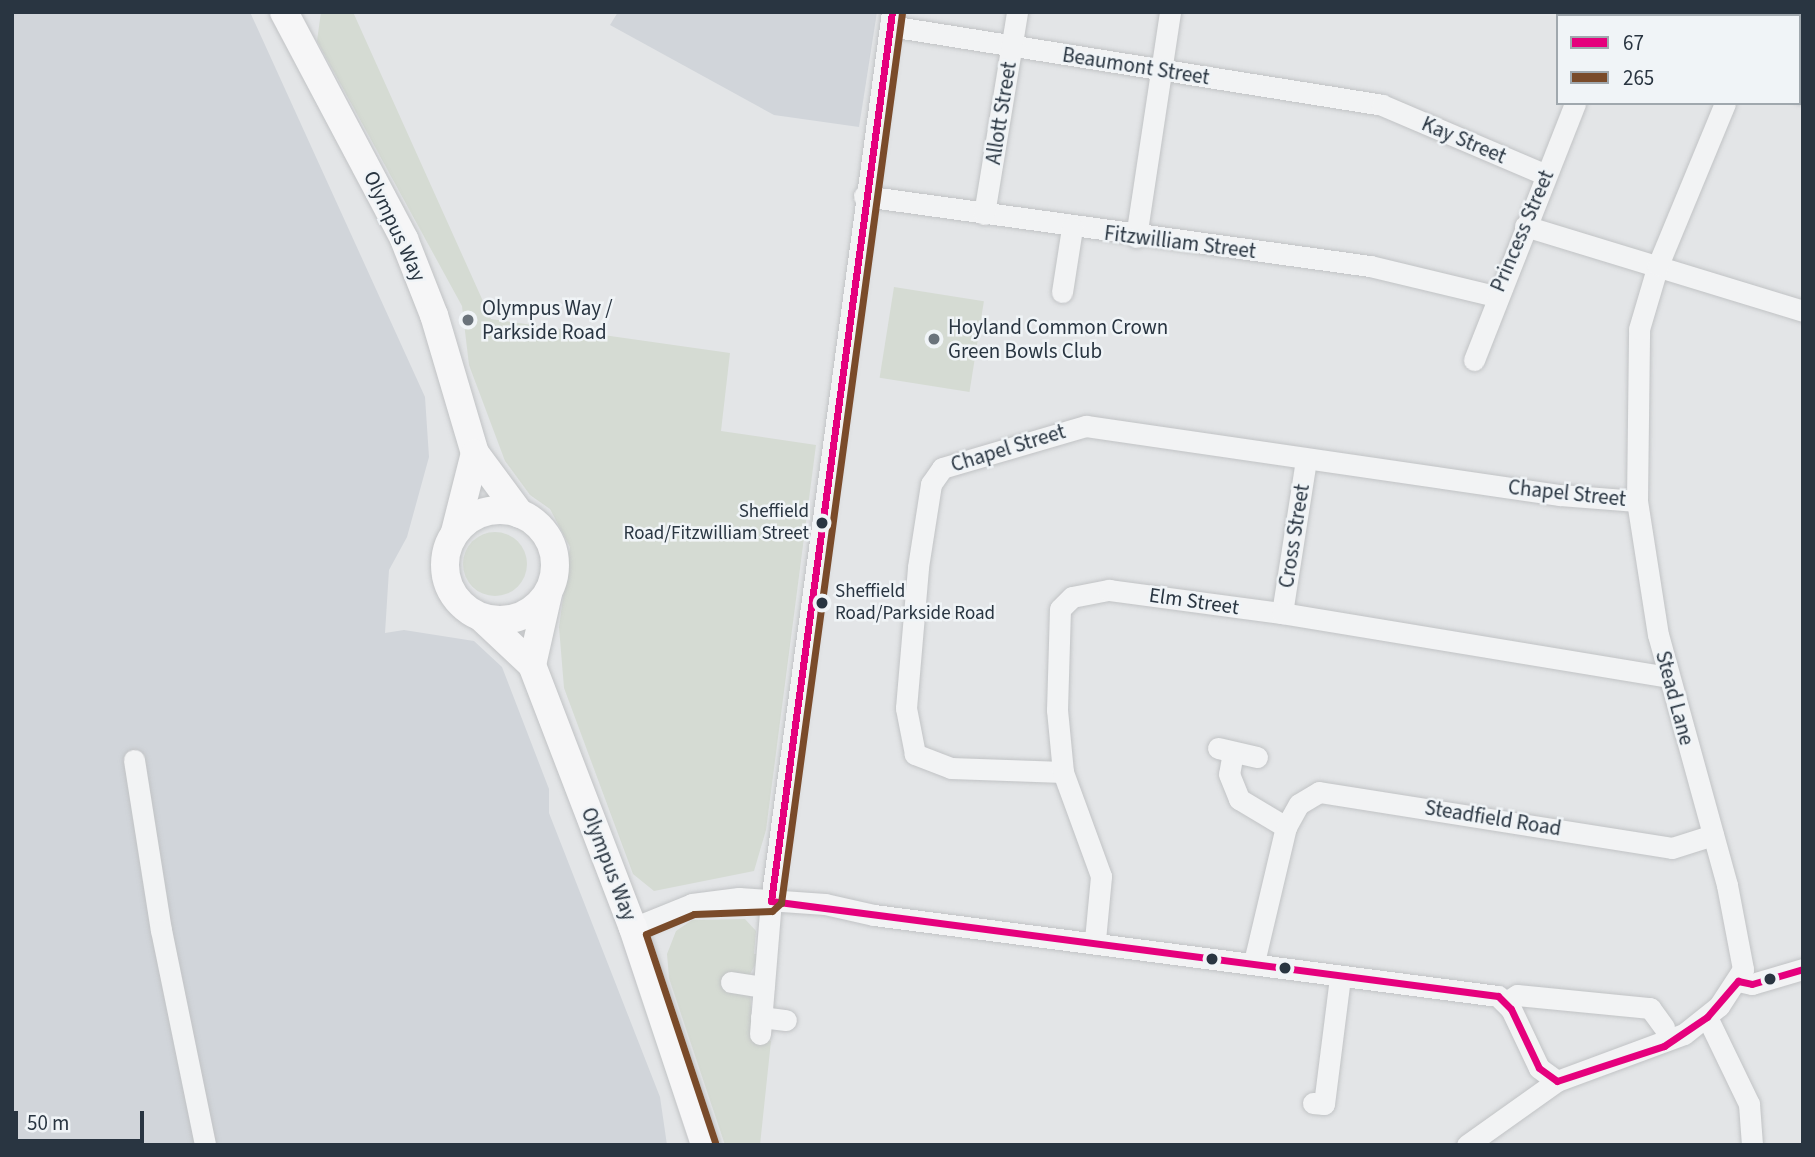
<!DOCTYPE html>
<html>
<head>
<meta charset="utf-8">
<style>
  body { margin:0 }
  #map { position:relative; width:1815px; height:1157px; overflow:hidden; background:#e3e5e7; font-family:"Source Sans 3",sans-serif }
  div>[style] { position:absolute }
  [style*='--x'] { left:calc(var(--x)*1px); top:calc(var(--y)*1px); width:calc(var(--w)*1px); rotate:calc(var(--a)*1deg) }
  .built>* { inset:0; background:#d1d5da }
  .green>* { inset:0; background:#d5dbd3; transform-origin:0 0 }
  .round { border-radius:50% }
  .roads { filter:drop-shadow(0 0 2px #c1c3c5) drop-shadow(0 0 2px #c1c3c5) }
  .minor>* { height:21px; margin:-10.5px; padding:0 10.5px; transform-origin:10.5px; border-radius:10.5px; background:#f2f3f4 }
  .major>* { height:28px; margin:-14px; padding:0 14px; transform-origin:14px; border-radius:14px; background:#f6f6f7 }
  .major>.ring { margin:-14px; padding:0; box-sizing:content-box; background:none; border:28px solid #f6f6f7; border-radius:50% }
  .bus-1>* { height:7px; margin:-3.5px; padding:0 3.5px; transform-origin:3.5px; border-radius:3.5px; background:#e5007d }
  .bus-2>* { height:7px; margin:-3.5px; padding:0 3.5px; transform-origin:3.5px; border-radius:3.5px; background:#7a4b2a }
  .dots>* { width:19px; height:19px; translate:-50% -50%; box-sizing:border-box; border:4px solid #f0f4f7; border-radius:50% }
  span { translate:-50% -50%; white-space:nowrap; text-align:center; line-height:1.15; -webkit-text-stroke:5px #f0f4f7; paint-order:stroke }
  .bus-label { font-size:19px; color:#293541 }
  .right { translate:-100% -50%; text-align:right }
  .left { translate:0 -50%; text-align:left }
  .street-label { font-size:21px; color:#293541 }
  .poi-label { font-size:21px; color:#293541 }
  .frame { position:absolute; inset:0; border:14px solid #293541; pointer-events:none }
  .legend { position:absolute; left:1556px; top:14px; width:245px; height:91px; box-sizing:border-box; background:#f0f4f7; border:2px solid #a0a8ae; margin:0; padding:9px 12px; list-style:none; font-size:21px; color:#293541 }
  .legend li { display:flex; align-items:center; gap:14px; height:35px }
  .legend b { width:35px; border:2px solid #a0a8ae }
  .scale { position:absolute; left:14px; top:1111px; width:130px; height:32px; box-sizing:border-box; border:4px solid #293541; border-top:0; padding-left:9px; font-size:21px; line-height:24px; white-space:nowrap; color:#293541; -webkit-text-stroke:5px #f0f4f7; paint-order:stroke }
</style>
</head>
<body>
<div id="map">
  <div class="built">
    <div style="clip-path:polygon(12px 12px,250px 12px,425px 397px,429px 457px,407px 537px,389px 570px,385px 633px,404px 630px,474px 641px,502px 667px,549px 789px,549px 813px,660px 1097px,667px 1145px,12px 1145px)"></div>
    <div style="clip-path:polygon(618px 12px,877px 12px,859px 127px,774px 115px,610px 25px)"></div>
  </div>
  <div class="green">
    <div style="clip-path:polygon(321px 12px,353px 12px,491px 319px,730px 353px,721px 431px,816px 445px,766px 830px,754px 871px,654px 891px,633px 874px,564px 688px,559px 627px,570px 547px,550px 509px,530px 495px,505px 461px,469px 365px,462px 306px,317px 41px)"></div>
    <div style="left:894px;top:287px;width:91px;height:92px;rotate:9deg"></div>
    <div class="round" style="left:463px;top:532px;width:64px;height:64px"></div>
    <div style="clip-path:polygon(745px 919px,756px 931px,754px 954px,761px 954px,749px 976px,753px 1038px,771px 1041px,760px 1145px,725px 1145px,669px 978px,667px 954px,676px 931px,692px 920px)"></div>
  </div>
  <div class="roads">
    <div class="minor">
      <div style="--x:890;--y:26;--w:498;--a:9.1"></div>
      <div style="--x:1382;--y:105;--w:178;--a:23.1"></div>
      <div style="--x:864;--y:196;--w:511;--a:7.88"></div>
      <div style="--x:1370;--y:266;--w:129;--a:13.5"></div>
      <div style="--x:984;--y:214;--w:205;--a:-80.7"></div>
      <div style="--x:1525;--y:226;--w:291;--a:17"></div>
      <div style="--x:1136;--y:237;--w:228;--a:-81.4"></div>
      <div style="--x:1062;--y:292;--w:65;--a:-81.1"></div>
      <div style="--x:1474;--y:360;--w:276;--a:-68.5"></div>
      <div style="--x:1282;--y:613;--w:156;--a:-81.1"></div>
      <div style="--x:1218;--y:748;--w:40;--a:13"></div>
      <div style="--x:1233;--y:752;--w:22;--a:100"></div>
      <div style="--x:1229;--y:774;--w:27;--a:68"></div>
      <div style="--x:1239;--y:799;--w:55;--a:30.8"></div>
      <div style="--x:134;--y:760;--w:172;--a:81"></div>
      <div style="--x:161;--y:930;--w:219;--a:78.4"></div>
      <div style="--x:1063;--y:772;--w:112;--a:-178"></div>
      <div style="--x:951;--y:768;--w:39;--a:-159"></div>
      <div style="--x:915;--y:754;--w:47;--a:-101.1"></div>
      <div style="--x:906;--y:708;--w:142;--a:-85.1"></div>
      <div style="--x:918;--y:567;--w:84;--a:-81.1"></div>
      <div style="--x:931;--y:484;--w:19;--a:-55"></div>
      <div style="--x:942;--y:468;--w:150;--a:-16.3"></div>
      <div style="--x:1086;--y:426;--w:479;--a:8.3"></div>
      <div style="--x:1560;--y:495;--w:77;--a:4.5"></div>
      <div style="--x:633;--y:928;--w:64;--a:-22.1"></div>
      <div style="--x:692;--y:904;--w:47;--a:-7.3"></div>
      <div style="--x:739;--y:898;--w:86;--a:4"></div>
      <div style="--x:825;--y:904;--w:50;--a:12.7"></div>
      <div style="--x:874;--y:915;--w:629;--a:7.4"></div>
      <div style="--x:1498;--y:996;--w:18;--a:45"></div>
      <div style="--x:1511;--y:1009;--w:65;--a:64.6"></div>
      <div style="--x:1539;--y:1068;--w:22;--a:36"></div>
      <div style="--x:1095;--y:940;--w:64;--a:-84.6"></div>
      <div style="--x:1101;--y:876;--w:111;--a:-110.1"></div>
      <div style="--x:1063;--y:772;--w:62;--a:-95.5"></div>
      <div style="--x:1057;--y:710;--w:101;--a:-88.3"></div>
      <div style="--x:1060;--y:609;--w:17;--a:-45"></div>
      <div style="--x:1072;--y:597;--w:38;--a:-11"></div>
      <div style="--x:1109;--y:590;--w:175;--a:7.6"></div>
      <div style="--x:1282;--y:613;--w:392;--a:9.4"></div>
      <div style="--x:1254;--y:962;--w:139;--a:-76.7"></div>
      <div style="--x:1286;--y:827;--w:26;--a:-61"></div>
      <div style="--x:1299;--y:804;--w:23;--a:-31"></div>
      <div style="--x:1319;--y:792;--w:357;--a:9"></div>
      <div style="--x:1672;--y:848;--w:43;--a:-17.6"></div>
      <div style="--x:1738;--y:981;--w:14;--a:12"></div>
      <div style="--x:1752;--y:984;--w:53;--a:-16.4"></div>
      <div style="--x:731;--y:982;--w:33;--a:9"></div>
      <div style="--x:1506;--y:1002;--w:13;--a:-32"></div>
      <div style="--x:1517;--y:995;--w:134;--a:5.6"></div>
      <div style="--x:1650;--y:1008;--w:24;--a:54"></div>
      <div style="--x:761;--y:1017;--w:25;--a:7"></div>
      <div style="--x:1707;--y:1017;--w:97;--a:64.2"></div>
      <div style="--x:1749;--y:1104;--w:41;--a:85.8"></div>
      <div style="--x:760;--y:1034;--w:133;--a:-85.3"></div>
      <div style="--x:771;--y:901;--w:897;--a:-82.25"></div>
      <div style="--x:1313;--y:1103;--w:11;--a:5"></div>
      <div style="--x:1324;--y:1104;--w:128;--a:-82.8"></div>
      <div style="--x:1467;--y:1145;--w:110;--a:-35.4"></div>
      <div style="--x:1557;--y:1081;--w:135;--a:-20.3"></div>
      <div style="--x:1684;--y:1034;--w:45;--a:-38.7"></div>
      <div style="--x:1719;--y:1006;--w:44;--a:-57"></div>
      <div style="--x:1743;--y:969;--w:86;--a:-100.8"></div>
      <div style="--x:1727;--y:885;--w:259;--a:-105.4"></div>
      <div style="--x:1658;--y:635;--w:136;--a:-98.9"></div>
      <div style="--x:1637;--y:501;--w:172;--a:-89.3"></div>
      <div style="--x:1639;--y:329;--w:67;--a:-73.5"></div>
      <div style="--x:1658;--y:265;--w:175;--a:-67.5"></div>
    </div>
    <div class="major">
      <div style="--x:284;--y:12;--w:257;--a:62.1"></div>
      <div style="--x:404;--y:239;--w:82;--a:68.5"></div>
      <div style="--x:434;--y:315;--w:144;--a:73.5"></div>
      <div style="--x:475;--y:453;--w:76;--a:53.6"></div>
      <div style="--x:1612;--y:12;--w:9;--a:27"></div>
      <div style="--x:1799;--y:88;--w:4;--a:27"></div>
      <div class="ring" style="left:445px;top:510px;width:82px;height:82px"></div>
      <div style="--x:455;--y:532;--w:81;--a:-75.8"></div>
      <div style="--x:482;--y:618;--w:69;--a:43.2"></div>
      <div style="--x:532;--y:665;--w:282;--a:69"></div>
      <div style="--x:633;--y:928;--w:229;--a:71.6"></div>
      <div style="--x:532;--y:665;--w:73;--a:-77.3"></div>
    </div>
  </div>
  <div class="bus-1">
    <div style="--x:892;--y:12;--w:897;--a:97.75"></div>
    <div style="--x:771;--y:901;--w:733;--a:7.44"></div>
    <div style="--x:1498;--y:996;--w:18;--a:45"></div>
    <div style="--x:1511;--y:1009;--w:65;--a:64.6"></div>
    <div style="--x:1539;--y:1068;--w:22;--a:36"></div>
    <div style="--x:1557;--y:1081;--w:113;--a:-18.1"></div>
    <div style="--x:1664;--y:1046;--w:52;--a:-34"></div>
    <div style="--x:1707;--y:1017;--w:48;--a:-49.3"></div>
    <div style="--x:1738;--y:981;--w:14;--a:12"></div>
    <div style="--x:1752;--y:984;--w:53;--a:-16.4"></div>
  </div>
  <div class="bus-2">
    <div style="--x:715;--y:1142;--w:219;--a:-108.4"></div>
    <div style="--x:646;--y:934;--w:52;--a:-22.6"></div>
    <div style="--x:694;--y:914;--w:78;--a:-2.2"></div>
    <div style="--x:772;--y:911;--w:12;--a:-42"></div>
    <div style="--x:781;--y:903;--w:898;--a:-82.26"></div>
  </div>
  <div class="dots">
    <div style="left:468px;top:320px;background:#6a737b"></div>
    <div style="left:934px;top:339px;background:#6a737b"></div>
    <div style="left:822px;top:523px;background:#293541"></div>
    <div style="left:822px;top:603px;background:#293541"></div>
    <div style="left:1212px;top:959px;background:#293541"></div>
    <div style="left:1285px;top:968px;background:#293541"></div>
    <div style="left:1770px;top:979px;background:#293541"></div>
  </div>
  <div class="bus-label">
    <span class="right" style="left:809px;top:523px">Sheffield<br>Road/Fitzwilliam Street</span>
    <span class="left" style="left:835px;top:603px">Sheffield<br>Road/Parkside Road</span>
  </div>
  <div class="street-label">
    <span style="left:1136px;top:66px;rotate:9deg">Beaumont Street</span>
    <span style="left:1001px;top:113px;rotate:-81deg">Allott Street</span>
    <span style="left:1464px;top:140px;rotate:23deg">Kay Street</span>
    <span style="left:395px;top:226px;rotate:65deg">Olympus Way</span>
    <span style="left:1522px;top:231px;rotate:-67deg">Princess Street</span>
    <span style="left:1180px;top:242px;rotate:7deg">Fitzwilliam Street</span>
    <span style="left:1008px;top:448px;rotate:-17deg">Chapel Street</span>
    <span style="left:1567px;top:493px;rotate:6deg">Chapel Street</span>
    <span style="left:1294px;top:536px;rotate:-81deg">Cross Street</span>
    <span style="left:1194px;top:601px;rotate:8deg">Elm Street</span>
    <span style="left:1675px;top:698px;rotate:75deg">Stead Lane</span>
    <span style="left:1493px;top:818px;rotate:9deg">Steadfield Road</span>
    <span style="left:609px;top:864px;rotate:69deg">Olympus Way</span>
  </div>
  <div class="poi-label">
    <span class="left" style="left:482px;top:320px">Olympus Way /<br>Parkside Road</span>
    <span class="left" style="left:948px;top:339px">Hoyland Common Crown<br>Green Bowls Club</span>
  </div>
  <div class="frame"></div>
  <ul class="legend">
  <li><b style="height:9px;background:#e5007d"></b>67</li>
  <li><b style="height:9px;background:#7a4b2a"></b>265</li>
  </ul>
  <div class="scale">50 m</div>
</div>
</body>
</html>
